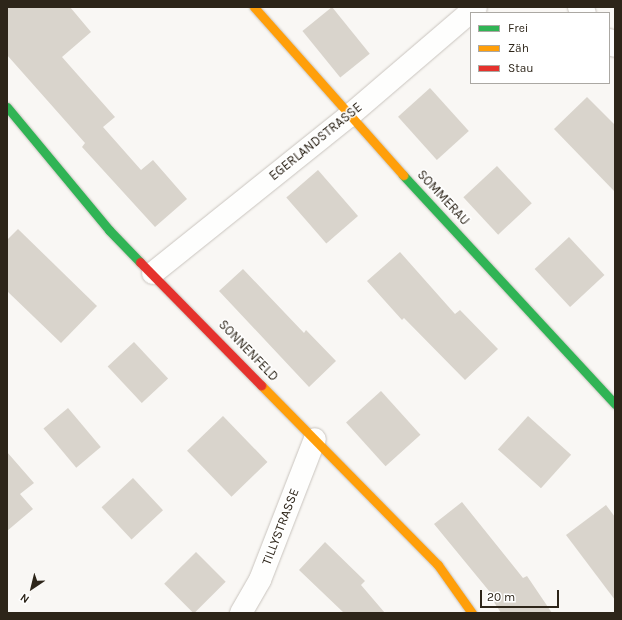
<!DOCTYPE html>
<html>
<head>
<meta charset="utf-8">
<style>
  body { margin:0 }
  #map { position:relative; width:622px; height:620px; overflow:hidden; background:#f9f7f4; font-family:Karla,sans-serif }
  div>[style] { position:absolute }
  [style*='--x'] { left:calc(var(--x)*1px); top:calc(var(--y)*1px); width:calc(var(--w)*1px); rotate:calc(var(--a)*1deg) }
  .building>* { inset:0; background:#d9d4cc; transform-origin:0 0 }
  .roads { filter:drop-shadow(0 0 1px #c9c4be) drop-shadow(0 0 1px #c9c4be) }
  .street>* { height:22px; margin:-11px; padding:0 11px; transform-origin:11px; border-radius:11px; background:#fefefd }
  .fast>* { height:9px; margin:-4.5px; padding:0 4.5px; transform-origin:4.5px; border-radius:4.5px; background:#30b455 }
  .slow>* { height:9px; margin:-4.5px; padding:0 4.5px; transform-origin:4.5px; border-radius:4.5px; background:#ff9f0a }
  .jam>* { height:9px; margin:-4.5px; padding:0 4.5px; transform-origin:4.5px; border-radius:4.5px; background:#e5322d }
  span { translate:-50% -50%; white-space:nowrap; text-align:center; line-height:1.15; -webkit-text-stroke:3px #fff; paint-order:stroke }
  .street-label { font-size:13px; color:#2d2519 }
  .frame { position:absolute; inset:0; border:8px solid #2d2519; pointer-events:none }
  .legend { position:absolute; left:470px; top:12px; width:140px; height:72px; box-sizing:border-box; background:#fff; border:1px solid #aba8a3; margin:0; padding:5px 7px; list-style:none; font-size:12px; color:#2d2519 }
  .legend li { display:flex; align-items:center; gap:8px; height:20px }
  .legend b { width:20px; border:1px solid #aba8a3 }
  .north { position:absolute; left:12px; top:568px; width:40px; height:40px; -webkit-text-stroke:3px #fff; paint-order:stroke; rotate:215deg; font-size:11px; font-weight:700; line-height:16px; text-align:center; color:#2d2519 }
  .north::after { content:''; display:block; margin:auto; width:14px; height:18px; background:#2d2519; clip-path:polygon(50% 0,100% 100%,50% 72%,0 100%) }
  .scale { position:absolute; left:480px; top:590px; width:79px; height:18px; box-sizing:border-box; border:2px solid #2d2519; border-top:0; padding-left:5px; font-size:12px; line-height:14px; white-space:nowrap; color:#2d2519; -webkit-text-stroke:3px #fff; paint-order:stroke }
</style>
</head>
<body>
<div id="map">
  <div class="building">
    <div style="clip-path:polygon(7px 7px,70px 7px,91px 32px,62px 57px,115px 117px,103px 127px,141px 170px,153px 160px,187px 199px,155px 227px,82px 147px,85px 143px,7px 55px)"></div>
    <div style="left:332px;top:7px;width:60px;height:38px;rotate:51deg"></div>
    <div style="left:430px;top:88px;width:58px;height:43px;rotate:48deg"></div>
    <div style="clip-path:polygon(587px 97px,615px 125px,615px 192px,554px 129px)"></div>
    <div style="left:497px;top:166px;width:51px;height:46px;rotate:47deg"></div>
    <div style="left:318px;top:170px;width:61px;height:42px;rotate:49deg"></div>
    <div style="clip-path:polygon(18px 229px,97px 306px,61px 343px,7px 291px,7px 240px)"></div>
    <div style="left:569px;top:237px;width:52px;height:47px;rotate:47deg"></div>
    <div style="clip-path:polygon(400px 252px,455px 314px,460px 310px,498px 349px,465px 380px,404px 318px,402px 320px,367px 281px)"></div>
    <div style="clip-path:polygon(243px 269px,304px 333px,306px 330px,336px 361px,309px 387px,219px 291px)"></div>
    <div style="left:134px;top:342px;width:50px;height:36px;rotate:47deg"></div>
    <div style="left:381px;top:391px;width:59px;height:47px;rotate:48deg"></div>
    <div style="left:68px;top:408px;width:51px;height:32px;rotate:50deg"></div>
    <div style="left:223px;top:416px;width:64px;height:50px;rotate:46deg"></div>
    <div style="left:528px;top:416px;width:58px;height:45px;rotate:42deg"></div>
    <div style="clip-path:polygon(7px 452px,34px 483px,20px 494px,33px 509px,7px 531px)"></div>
    <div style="left:133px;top:478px;width:44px;height:43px;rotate:47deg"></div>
    <div style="clip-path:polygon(462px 502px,523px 578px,527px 576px,552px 613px,501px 613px,492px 599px,494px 597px,434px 524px)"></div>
    <div style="clip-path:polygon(606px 505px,615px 517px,615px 600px,566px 535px)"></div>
    <div style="clip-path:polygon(325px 542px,365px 581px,361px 585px,385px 613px,344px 613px,299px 570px)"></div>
    <div style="left:196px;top:552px;width:42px;height:45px;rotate:45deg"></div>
  </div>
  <div class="roads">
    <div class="street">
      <div style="--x:579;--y:7;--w:8;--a:45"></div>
      <div style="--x:609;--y:40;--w:8;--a:45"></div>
      <div style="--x:153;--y:273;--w:251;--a:-38.7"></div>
      <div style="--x:349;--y:116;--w:167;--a:-40.6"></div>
      <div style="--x:241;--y:613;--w:38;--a:-60"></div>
      <div style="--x:260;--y:580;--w:151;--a:-68.7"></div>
    </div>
    <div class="fast">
      <div style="--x:7;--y:107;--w:160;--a:50.3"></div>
      <div style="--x:109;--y:230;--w:45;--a:45.9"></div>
      <div style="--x:403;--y:175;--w:312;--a:47.2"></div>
    </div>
    <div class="slow">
      <div style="--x:254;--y:7;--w:225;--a:48.4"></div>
      <div style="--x:261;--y:385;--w:252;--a:45.5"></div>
      <div style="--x:438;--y:565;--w:59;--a:54.7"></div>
    </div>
    <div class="jam">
      <div style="--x:140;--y:262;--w:173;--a:45.5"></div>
    </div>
  </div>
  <div class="street-label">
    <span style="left:316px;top:142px;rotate:-39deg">EGERLANDSTRASSE</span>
    <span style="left:443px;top:198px;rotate:47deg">SOMMERAU</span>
    <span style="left:248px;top:351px;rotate:46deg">SONNENFELD</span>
    <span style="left:281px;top:527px;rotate:-69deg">TILLYSTRASSE</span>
  </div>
  <div class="frame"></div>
  <ul class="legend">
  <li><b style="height:5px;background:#30b455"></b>Frei</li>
  <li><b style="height:5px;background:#ff9f0a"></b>Zäh</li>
  <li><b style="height:5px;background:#e5322d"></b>Stau</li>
  </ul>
  <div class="north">N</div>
  <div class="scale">20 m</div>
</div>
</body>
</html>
